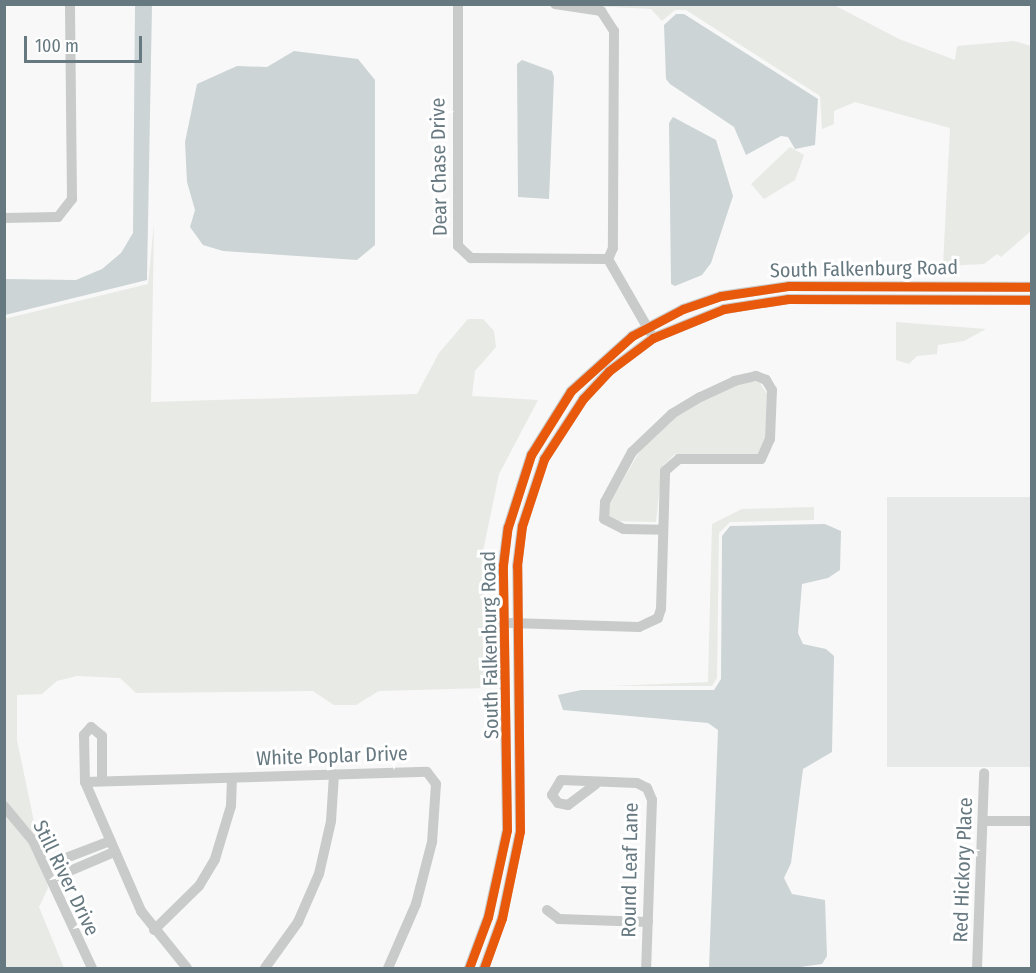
<!DOCTYPE html>
<html>
<head>
<meta charset="utf-8">
<style>
  body { margin:0 }
  #map { position:relative; width:1036px; height:973px; overflow:hidden; background:#f8f8f8; font-family:"Fira Sans Condensed",sans-serif }
  div>[style] { position:absolute }
  [style*='--x'] { left:calc(var(--x)*1px); top:calc(var(--y)*1px); width:calc(var(--w)*1px); rotate:calc(var(--a)*1deg) }
  .built>* { inset:0; background:#e7e9e8; transform-origin:0 0 }
  .green>* { inset:0; background:#e8eae5 }
  .water>* { inset:0; background:#ccd4d6 }
  .minor>* { height:10px; margin:-5px; padding:0 5px; transform-origin:5px; border-radius:5px; background:#c9cbcb }
  .cycleway>* { height:9px; margin:-4.5px; padding:0 4.5px; transform-origin:4.5px; border-radius:4.5px; background:#e8590c }
  span { translate:-50% -50%; white-space:nowrap; text-align:center; line-height:1.15; -webkit-text-stroke:6px #fff; paint-order:stroke }
  .street-label { font-size:20px; color:#667880 }
  .frame { position:absolute; inset:0; border:6px solid #667880; pointer-events:none }
  .scale { position:absolute; left:24px; top:36px; width:118px; height:27px; box-sizing:border-box; border:3px solid #667880; border-top:0; padding-left:8px; font-size:18px; line-height:21px; white-space:nowrap; color:#667880; -webkit-text-stroke:4px #fff; paint-order:stroke }
</style>
</head>
<body>
<div id="map">
  <div class="built">
    <div style="left:1031px;top:497px;width:270px;height:144px;rotate:90deg"></div>
  </div>
  <div class="green">
    <div style="clip-path:polygon(573px 5px,834px 5px,899px 39px,955px 60px,957px 46px,1014px 41px,1031px 46px,1031px 231px,1001px 257px,997px 254px,984px 264px,943px 266px,950px 128px,855px 102px,834px 111px,834px 124px,822px 129px,820px 96px,686px 10px,675px 10px,662px 21px,651px 9px)"></div>
    <div style="clip-path:polygon(790px 147px,804px 155px,795px 180px,764px 199px,751px 184px)"></div>
    <div style="clip-path:polygon(154px 224px,151px 402px,417px 394px,439px 353px,468px 319px,483px 319px,494px 331px,496px 347px,475px 371px,472px 396px,538px 400px,499px 474px,482px 556px,485px 688px,379px 691px,356px 705px,334px 705px,313px 691px,136px 693px,120px 678px,77px 676px,57px 681px,42px 694px,17px 695px,17px 740px,38px 841px,5px 800px,4px 319px,148px 284px)"></div>
    <div style="clip-path:polygon(896px 322px,986px 329px,964px 341px,938px 345px,937px 354px,917px 356px,909px 364px,896px 360px)"></div>
    <div style="clip-path:polygon(751px 381px,760px 383px,767px 394px,765px 443px,759px 455px,674px 455px,662px 467px,656px 522px,612px 521px,606px 509px,641px 449px,672px 419px,719px 391px)"></div>
    <div style="clip-path:polygon(814px 507px,814px 520px,730px 522px,719px 533px,717px 678px,712px 686px,610px 686px,708px 682px,712px 524px,742px 509px)"></div>
    <div style="clip-path:polygon(4px 812px,29px 844px,46px 878px,48px 888px,39px 907px,64px 968px,5px 968px)"></div>
  </div>
  <div class="water">
    <div style="clip-path:polygon(135px 5px,152px 5px,147px 280px,5px 315px,5px 279px,76px 280px,102px 269px,121px 253px,133px 233px)"></div>
    <div style="clip-path:polygon(676px 14px,684px 14px,818px 99px,815px 145px,795px 149px,788px 137px,781px 136px,746px 155px,734px 127px,670px 84px,666px 79px,664px 25px)"></div>
    <div style="clip-path:polygon(294px 51px,358px 59px,375px 80px,375px 245px,357px 260px,223px 251px,203px 245px,190px 227px,195px 210px,187px 182px,185px 142px,197px 84px,237px 66px,267px 67px)"></div>
    <div style="clip-path:polygon(522px 60px,552px 71px,554px 77px,549px 199px,518px 197px,517px 64px)"></div>
    <div style="clip-path:polygon(673px 117px,716px 140px,733px 196px,711px 263px,702px 275px,675px 286px,671px 284px,669px 123px)"></div>
    <div style="clip-path:polygon(825px 524px,841px 531px,840px 570px,828px 578px,802px 584px,798px 633px,803px 644px,826px 649px,834px 656px,832px 752px,803px 769px,791px 863px,784px 878px,792px 894px,825px 900px,827px 956px,822px 964px,793px 968px,709px 968px,718px 730px,708px 723px,563px 710px,558px 695px,581px 690px,714px 690px,721px 679px,722px 536px,730px 526px)"></div>
  </div>
  <div class="minor">
    <div style="--x:458;--y:4;--w:242;--a:90"></div>
    <div style="--x:458;--y:246;--w:18;--a:43"></div>
    <div style="--x:471;--y:258;--w:137;--a:0.4"></div>
    <div style="--x:555;--y:4;--w:47;--a:8.7"></div>
    <div style="--x:601;--y:11;--w:24;--a:57"></div>
    <div style="--x:614;--y:31;--w:217;--a:90.3"></div>
    <div style="--x:613;--y:248;--w:12;--a:114"></div>
    <div style="--x:4;--y:218;--w:54;--a:-1.1"></div>
    <div style="--x:58;--y:217;--w:23;--a:-52"></div>
    <div style="--x:72;--y:199;--w:195;--a:-90.6"></div>
    <div style="--x:608;--y:259;--w:84;--a:60.1"></div>
    <div style="--x:511;--y:623;--w:128;--a:1.8"></div>
    <div style="--x:639;--y:627;--w:21;--a:-25"></div>
    <div style="--x:658;--y:618;--w:9;--a:-72"></div>
    <div style="--x:661;--y:609;--w:138;--a:-88.3"></div>
    <div style="--x:665;--y:471;--w:18;--a:-41"></div>
    <div style="--x:679;--y:459;--w:82;--a:0"></div>
    <div style="--x:761;--y:459;--w:22;--a:-66"></div>
    <div style="--x:770;--y:439;--w:49;--a:-87.7"></div>
    <div style="--x:772;--y:390;--w:12;--a:-121"></div>
    <div style="--x:766;--y:380;--w:11;--a:-158"></div>
    <div style="--x:756;--y:376;--w:22;--a:167"></div>
    <div style="--x:735;--y:381;--w:38;--a:155"></div>
    <div style="--x:700;--y:397;--w:33;--a:149"></div>
    <div style="--x:672;--y:414;--w:55;--a:136.5"></div>
    <div style="--x:632;--y:452;--w:57;--a:118.4"></div>
    <div style="--x:605;--y:502;--w:17;--a:93"></div>
    <div style="--x:604;--y:519;--w:22;--a:27"></div>
    <div style="--x:624;--y:529;--w:39;--a:1"></div>
    <div style="--x:102;--y:781;--w:45;--a:-90"></div>
    <div style="--x:102;--y:736;--w:14;--a:-141"></div>
    <div style="--x:91;--y:727;--w:11;--a:131"></div>
    <div style="--x:84;--y:735;--w:47;--a:88.8"></div>
    <div style="--x:85;--y:782;--w:141;--a:66.5"></div>
    <div style="--x:141;--y:911;--w:73;--a:51.1"></div>
    <div style="--x:85;--y:782;--w:342;--a:-1.7"></div>
    <div style="--x:427;--y:772;--w:15;--a:53"></div>
    <div style="--x:436;--y:784;--w:58;--a:93.9"></div>
    <div style="--x:432;--y:842;--w:64;--a:104.5"></div>
    <div style="--x:416;--y:904;--w:70;--a:113.6"></div>
    <div style="--x:596;--y:784;--w:35;--a:143"></div>
    <div style="--x:568;--y:805;--w:10;--a:-169"></div>
    <div style="--x:558;--y:803;--w:10;--a:-127"></div>
    <div style="--x:552;--y:795;--w:17;--a:-59"></div>
    <div style="--x:561;--y:780;--w:76;--a:2.3"></div>
    <div style="--x:637;--y:783;--w:11;--a:27"></div>
    <div style="--x:647;--y:788;--w:13;--a:67"></div>
    <div style="--x:652;--y:800;--w:168;--a:92"></div>
    <div style="--x:4;--y:806;--w:45;--a:50.4"></div>
    <div style="--x:33;--y:841;--w:140;--a:65.1"></div>
    <div style="--x:983;--y:821;--w:49;--a:0"></div>
    <div style="--x:45;--y:866;--w:70;--a:-21"></div>
    <div style="--x:51;--y:879;--w:69;--a:-23.2"></div>
    <div style="--x:547;--y:910;--w:15;--a:37"></div>
    <div style="--x:559;--y:919;--w:89;--a:1.9"></div>
    <div style="--x:154;--y:930;--w:63;--a:-44.4"></div>
    <div style="--x:199;--y:886;--w:31;--a:-59"></div>
    <div style="--x:215;--y:859;--w:55;--a:-73.2"></div>
    <div style="--x:231;--y:806;--w:28;--a:-88"></div>
    <div style="--x:265;--y:968;--w:57;--a:-54.3"></div>
    <div style="--x:298;--y:922;--w:52;--a:-66.4"></div>
    <div style="--x:319;--y:874;--w:54;--a:-77.2"></div>
    <div style="--x:331;--y:821;--w:47;--a:-86.3"></div>
    <div style="--x:469;--y:968;--w:54;--a:-69.6"></div>
    <div style="--x:488;--y:917;--w:89;--a:-77.7"></div>
    <div style="--x:507;--y:830;--w:265;--a:-90.9"></div>
    <div style="--x:503;--y:565;--w:38;--a:-83"></div>
    <div style="--x:508;--y:527;--w:76;--a:-72.3"></div>
    <div style="--x:531;--y:455;--w:75;--a:-58"></div>
    <div style="--x:571;--y:391;--w:82;--a:-42"></div>
    <div style="--x:632;--y:336;--w:58;--a:-27.9"></div>
    <div style="--x:683;--y:309;--w:40;--a:-18.9"></div>
    <div style="--x:721;--y:296;--w:69;--a:-8.4"></div>
    <div style="--x:789;--y:286;--w:243;--a:0.2"></div>
    <div style="--x:484;--y:968;--w:53;--a:-70.2"></div>
    <div style="--x:502;--y:918;--w:89;--a:-78.3"></div>
    <div style="--x:520;--y:831;--w:265;--a:-90.6"></div>
    <div style="--x:517;--y:566;--w:40;--a:-82.9"></div>
    <div style="--x:522;--y:526;--w:71;--a:-71.8"></div>
    <div style="--x:544;--y:459;--w:72;--a:-57"></div>
    <div style="--x:583;--y:399;--w:38;--a:-47"></div>
    <div style="--x:609;--y:371;--w:55;--a:-36.9"></div>
    <div style="--x:653;--y:338;--w:77;--a:-22.2"></div>
    <div style="--x:724;--y:309;--w:65;--a:-8.9"></div>
    <div style="--x:788;--y:299;--w:244;--a:0.2"></div>
    <div style="--x:977;--y:968;--w:195;--a:-87.9"></div>
  </div>
  <div class="cycleway">
    <div style="--x:469;--y:968;--w:54;--a:-69.6"></div>
    <div style="--x:488;--y:917;--w:89;--a:-77.7"></div>
    <div style="--x:507;--y:830;--w:265;--a:-90.9"></div>
    <div style="--x:503;--y:565;--w:38;--a:-83"></div>
    <div style="--x:508;--y:527;--w:76;--a:-72.3"></div>
    <div style="--x:531;--y:455;--w:75;--a:-58"></div>
    <div style="--x:571;--y:391;--w:82;--a:-42"></div>
    <div style="--x:632;--y:336;--w:58;--a:-27.9"></div>
    <div style="--x:683;--y:309;--w:40;--a:-18.9"></div>
    <div style="--x:721;--y:296;--w:69;--a:-8.4"></div>
    <div style="--x:789;--y:286;--w:243;--a:0.2"></div>
    <div style="--x:484;--y:968;--w:53;--a:-70.2"></div>
    <div style="--x:502;--y:918;--w:89;--a:-78.3"></div>
    <div style="--x:520;--y:831;--w:265;--a:-90.6"></div>
    <div style="--x:517;--y:566;--w:40;--a:-82.9"></div>
    <div style="--x:522;--y:526;--w:71;--a:-71.8"></div>
    <div style="--x:544;--y:459;--w:72;--a:-57"></div>
    <div style="--x:583;--y:399;--w:38;--a:-47"></div>
    <div style="--x:609;--y:371;--w:55;--a:-36.9"></div>
    <div style="--x:653;--y:338;--w:77;--a:-22.2"></div>
    <div style="--x:724;--y:309;--w:65;--a:-8.9"></div>
    <div style="--x:788;--y:299;--w:244;--a:0.2"></div>
  </div>
  <div class="street-label">
    <span style="left:439px;top:167px;rotate:-91deg">Dear Chase Drive</span>
    <span style="left:864px;top:269px;rotate:-1deg">South Falkenburg Road</span>
    <span style="left:490px;top:645px;rotate:-91deg">South Falkenburg Road</span>
    <span style="left:332px;top:756px;rotate:-2deg">White Poplar Drive</span>
    <span style="left:630px;top:870px;rotate:-89deg">Round Leaf Lane</span>
    <span style="left:963px;top:870px;rotate:-88deg">Red Hickory Place</span>
    <span style="left:66px;top:878px;rotate:64deg">Still River Drive</span>
  </div>
  <div class="frame"></div>
  <div class="scale">100 m</div>
</div>
</body>
</html>
